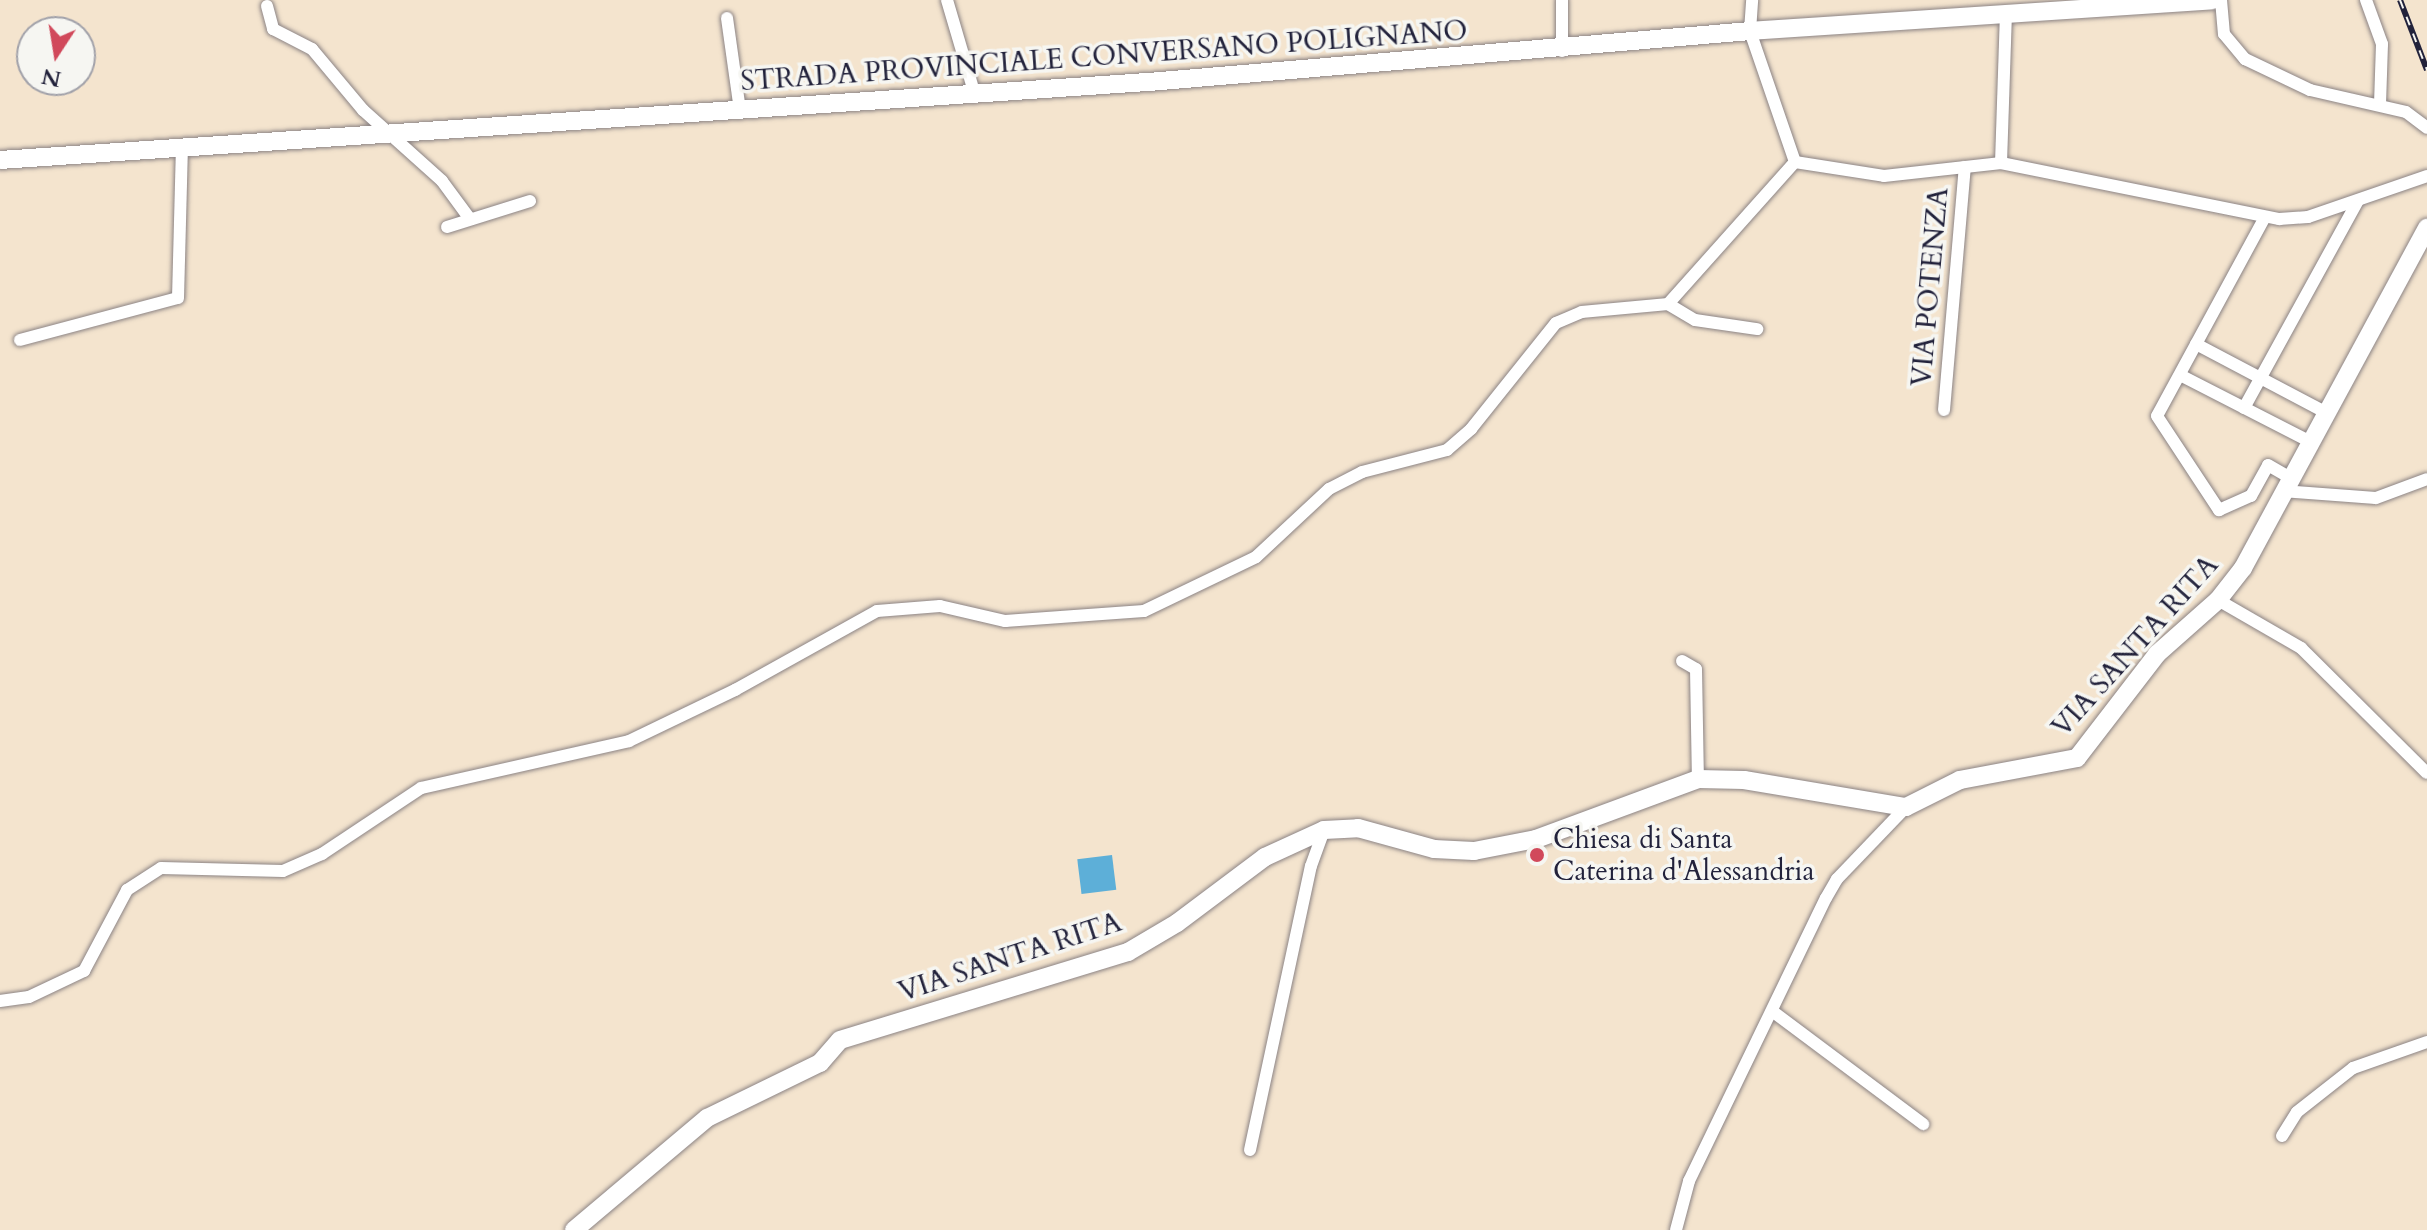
<!DOCTYPE html>
<html>
<head>
<meta charset="utf-8">
<style>
  body { margin:0 }
  #map { position:relative; width:2427px; height:1230px; overflow:hidden; background:#f4e4ce; font-family:Cardo,serif }
  div>[style] { position:absolute }
  [style*='--x'] { left:calc(var(--x)*1px); top:calc(var(--y)*1px); width:calc(var(--w)*1px); rotate:calc(var(--a)*1deg) }
  .water>* { inset:0; background:#5dafd8; transform-origin:0 0 }
  .roads { filter:drop-shadow(0 0 2px #8b8384) drop-shadow(0 0 2px #8b8384) }
  .street>* { height:12px; margin:-6px; padding:0 6px; transform-origin:6px; border-radius:6px; background:#fff }
  .secondary>* { height:18px; margin:-9px; padding:0 9px; transform-origin:9px; border-radius:9px; background:#fff }
  .rail>* { height:6px; margin-top:-3px; transform-origin:0; background:repeating-linear-gradient(90deg,#f6f6f2 0 9px,#22223b 0 18px); box-sizing:border-box; border-block:2px solid #22223b }
  .dots>* { width:22px; height:22px; translate:-50% -50%; box-sizing:border-box; border:4px solid #f6f6f2; border-radius:50% }
  span { translate:-50% -50%; white-space:nowrap; text-align:center; line-height:1.15; -webkit-text-stroke:7px #f6f6f2; paint-order:stroke }
  .street-label { font-size:28px; color:#22223b }
  .poi-label { font-size:28px; color:#22223b }
  .left { translate:0 -50%; text-align:left }
  .north { position:absolute; left:16px; top:16px; width:80px; height:80px; box-sizing:border-box; background:#f6f6f2; border:2px solid #a1a1a9; border-radius:50%; rotate:192deg; font-size:22px; font-weight:700; line-height:32px; text-align:center; color:#22223b }
  .north::after { content:''; display:block; margin:auto; width:28px; height:36px; background:#d1495b; clip-path:polygon(50% 0,100% 100%,50% 72%,0 100%) }
</style>
</head>
<body>
<div id="map">
  <div class="water">
    <div style="left:1112px;top:855px;width:35px;height:35px;rotate:83deg"></div>
  </div>
  <div class="roads">
    <div class="street">
      <div style="--x:947;--y:0;--w:96;--a:73.6"></div>
      <div style="--x:2221;--y:0;--w:34;--a:85"></div>
      <div style="--x:2224;--y:34;--w:33;--a:50"></div>
      <div style="--x:2245;--y:59;--w:72;--a:25.5"></div>
      <div style="--x:2310;--y:90;--w:98;--a:12.9"></div>
      <div style="--x:2406;--y:112;--w:26;--a:37"></div>
      <div style="--x:2366;--y:0;--w:47;--a:70"></div>
      <div style="--x:2382;--y:44;--w:60;--a:91.9"></div>
      <div style="--x:267;--y:6;--w:24;--a:75"></div>
      <div style="--x:273;--y:29;--w:44;--a:27.1"></div>
      <div style="--x:312;--y:49;--w:80;--a:50.1"></div>
      <div style="--x:363;--y:110;--w:106;--a:41.9"></div>
      <div style="--x:442;--y:181;--w:47;--a:53.6"></div>
      <div style="--x:727;--y:18;--w:93;--a:82"></div>
      <div style="--x:1562;--y:51;--w:51;--a:-90"></div>
      <div style="--x:1795;--y:162;--w:90;--a:8.9"></div>
      <div style="--x:1884;--y:176;--w:118;--a:-6.3"></div>
      <div style="--x:2001;--y:163;--w:284;--a:11.4"></div>
      <div style="--x:2279;--y:219;--w:29;--a:-4"></div>
      <div style="--x:2308;--y:217;--w:126;--a:-19"></div>
      <div style="--x:2001;--y:163;--w:149;--a:-88.1"></div>
      <div style="--x:2265;--y:217;--w:226;--a:118.5"></div>
      <div style="--x:2157;--y:416;--w:113;--a:56.6"></div>
      <div style="--x:2219;--y:510;--w:35;--a:-24"></div>
      <div style="--x:2251;--y:496;--w:35;--a:-61"></div>
      <div style="--x:2268;--y:465;--w:24;--a:30"></div>
      <div style="--x:447;--y:227;--w:87;--a:-17.4"></div>
      <div style="--x:1668;--y:304;--w:31;--a:31"></div>
      <div style="--x:1695;--y:320;--w:63;--a:8.3"></div>
      <div style="--x:20;--y:340;--w:163;--a:-14.9"></div>
      <div style="--x:178;--y:298;--w:151;--a:-88.5"></div>
      <div style="--x:2196;--y:344;--w:146;--a:27.8"></div>
      <div style="--x:2180;--y:375;--w:145;--a:27.1"></div>
      <div style="--x:2244;--y:408;--w:236;--a:-61.2"></div>
      <div style="--x:1944;--y:410;--w:244;--a:-85.1"></div>
      <div style="--x:2282;--y:491;--w:94;--a:4.3"></div>
      <div style="--x:2376;--y:498;--w:54;--a:-20.4"></div>
      <div style="--x:2218;--y:600;--w:96;--a:30"></div>
      <div style="--x:2301;--y:648;--w:177;--a:44.8"></div>
      <div style="--x:1682;--y:661;--w:16;--a:30"></div>
      <div style="--x:1696;--y:669;--w:110;--a:89"></div>
      <div style="--x:0;--y:1001;--w:29;--a:-8"></div>
      <div style="--x:29;--y:997;--w:61;--a:-25.3"></div>
      <div style="--x:84;--y:971;--w:92;--a:-62"></div>
      <div style="--x:127;--y:890;--w:40;--a:-32.9"></div>
      <div style="--x:161;--y:868;--w:122;--a:1.4"></div>
      <div style="--x:283;--y:871;--w:43;--a:-23.6"></div>
      <div style="--x:322;--y:854;--w:119;--a:-33.7"></div>
      <div style="--x:421;--y:788;--w:213;--a:-12.7"></div>
      <div style="--x:629;--y:741;--w:118;--a:-25.7"></div>
      <div style="--x:735;--y:690;--w:162;--a:-29.1"></div>
      <div style="--x:877;--y:611;--w:63;--a:-4.5"></div>
      <div style="--x:940;--y:606;--w:67;--a:13"></div>
      <div style="--x:1005;--y:621;--w:139;--a:-4.1"></div>
      <div style="--x:1144;--y:611;--w:124;--a:-25.7"></div>
      <div style="--x:1256;--y:557;--w:100;--a:-43"></div>
      <div style="--x:1329;--y:489;--w:37;--a:-27"></div>
      <div style="--x:1362;--y:472;--w:88;--a:-14.5"></div>
      <div style="--x:1447;--y:450;--w:32;--a:-41"></div>
      <div style="--x:1471;--y:429;--w:136;--a:-51.3"></div>
      <div style="--x:1556;--y:323;--w:28;--a:-23"></div>
      <div style="--x:1582;--y:312;--w:86;--a:-5.3"></div>
      <div style="--x:1668;--y:304;--w:191;--a:-48.2"></div>
      <div style="--x:1795;--y:162;--w:139;--a:-109"></div>
      <div style="--x:1750;--y:31;--w:31;--a:-86"></div>
      <div style="--x:1772;--y:1011;--w:189;--a:36.8"></div>
      <div style="--x:2282;--y:1136;--w:28;--a:-58"></div>
      <div style="--x:2297;--y:1112;--w:71;--a:-38.2"></div>
      <div style="--x:2353;--y:1068;--w:78;--a:-19.4"></div>
      <div style="--x:1250;--y:1150;--w:290;--a:-77.9"></div>
      <div style="--x:1311;--y:866;--w:38;--a:-70"></div>
      <div style="--x:1676;--y:1230;--w:51;--a:-75.1"></div>
      <div style="--x:1689;--y:1181;--w:314;--a:-64.2"></div>
      <div style="--x:1826;--y:898;--w:22;--a:-60"></div>
      <div style="--x:1837;--y:879;--w:100;--a:-46.2"></div>
    </div>
    <div class="secondary">
      <div style="--x:0;--y:160;--w:1164;--a:-3.89"></div>
      <div style="--x:1161;--y:81;--w:591;--a:-4.85"></div>
      <div style="--x:1750;--y:31;--w:463;--a:-3.8"></div>
      <div style="--x:574;--y:1230;--w:174;--a:-40.1"></div>
      <div style="--x:707;--y:1118;--w:126;--a:-26"></div>
      <div style="--x:820;--y:1063;--w:30;--a:-49"></div>
      <div style="--x:840;--y:1040;--w:301;--a:-17"></div>
      <div style="--x:1128;--y:952;--w:57;--a:-30.6"></div>
      <div style="--x:1177;--y:923;--w:110;--a:-36.9"></div>
      <div style="--x:1265;--y:857;--w:65;--a:-24.6"></div>
      <div style="--x:1324;--y:830;--w:34;--a:-3"></div>
      <div style="--x:1358;--y:828;--w:79;--a:15.4"></div>
      <div style="--x:1434;--y:849;--w:40;--a:2.9"></div>
      <div style="--x:1474;--y:851;--w:63;--a:-11"></div>
      <div style="--x:1536;--y:839;--w:173;--a:-20.3"></div>
      <div style="--x:1698;--y:779;--w:46;--a:1.2"></div>
      <div style="--x:1744;--y:780;--w:164;--a:9.5"></div>
      <div style="--x:1906;--y:807;--w:60;--a:-26.6"></div>
      <div style="--x:1960;--y:780;--w:119;--a:-10.6"></div>
      <div style="--x:2077;--y:758;--w:131;--a:-52.4"></div>
      <div style="--x:2157;--y:654;--w:81;--a:-41.5"></div>
      <div style="--x:2218;--y:600;--w:41;--a:-52"></div>
      <div style="--x:2243;--y:568;--w:387;--a:-61.6"></div>
    </div>
  </div>
  <div class="rail">
    <div style="--x:2400;--y:0;--w:75;--a:68.9"></div>
  </div>
  <div class="dots">
    <div style="left:1537px;top:855px;background:#d1495b"></div>
  </div>
  <div class="street-label">
    <span style="left:1104px;top:56px;rotate:-4deg">STRADA PROVINCIALE CONVERSANO POLIGNANO</span>
    <span style="left:1930px;top:287px;rotate:-85deg">VIA POTENZA</span>
    <span style="left:2135px;top:646px;rotate:-48deg">VIA SANTA RITA</span>
    <span style="left:1010px;top:957px;rotate:-18deg">VIA SANTA RITA</span>
  </div>
  <div class="poi-label">
    <span class="left" style="left:1553px;top:855px">Chiesa di Santa<br>Caterina d'Alessandria</span>
  </div>
  <div class="north">N</div>
</div>
</body>
</html>
